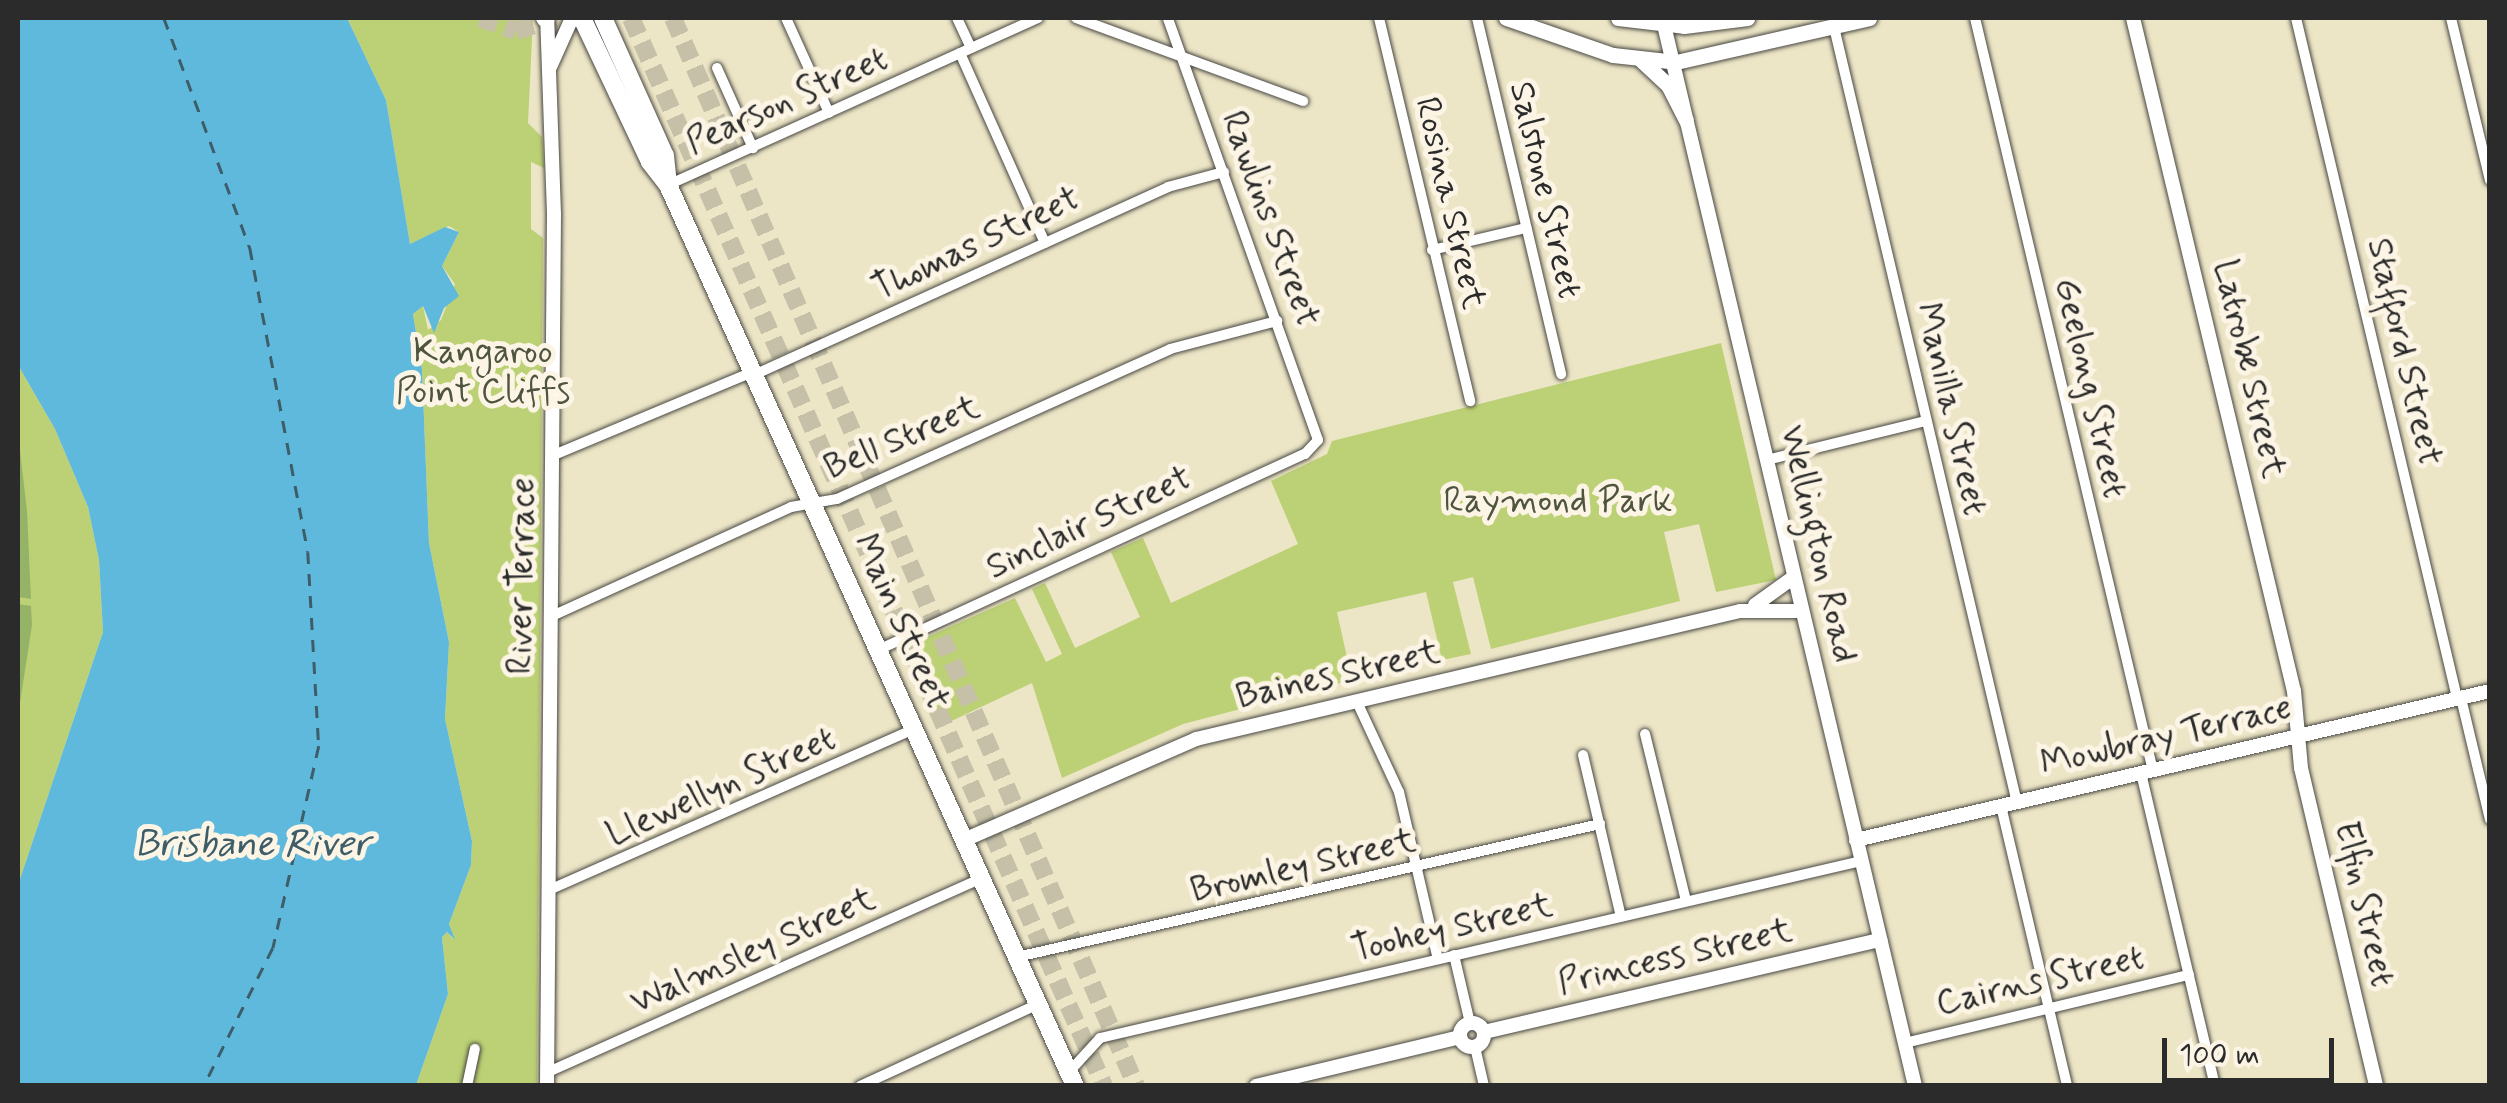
<!DOCTYPE html>
<html>
<head>
<meta charset="utf-8">
<style>
  body { margin:0 }
  #map { position:relative; width:2507px; height:1103px; overflow:hidden; background:#ece5c6; font-family:Mynerve,sans-serif }
  div>[style] { position:absolute }
  [style*='--x'] { left:calc(var(--x)*1px); top:calc(var(--y)*1px); width:calc(var(--w)*1px); rotate:calc(var(--a)*1deg) }
  .green>* { inset:0; background:#bcd175 }
  .forest>* { inset:0; background:#95b366 }
  .water>* { inset:0; background:#5eb9dc }
  .ferry>* { height:2.5px; margin-top:-1.25px; transform-origin:0; background:repeating-linear-gradient(90deg,#3d5d69 0 12px,transparent 0 22px) }
  .highway-tunnel>* { height:18px; margin-top:-9px; transform-origin:0; background:repeating-linear-gradient(90deg,#c5c0a7 0 18px,transparent 0 27px) }
  .roads { filter:drop-shadow(0 0 2px #484742) drop-shadow(0 0 2px #484742) }
  .street>* { height:10px; margin:-5px; padding:0 5px; transform-origin:5px; border-radius:5px; background:#fff }
  .secondary>* { height:14px; margin:-7px; padding:0 7px; transform-origin:7px; border-radius:7px; background:#fff }
  .secondary>.ring { margin:-7px; padding:0; box-sizing:content-box; background:none; border:14px solid #fff; border-radius:50% }
  .primary>* { height:15px; margin:-7.5px; padding:0 7.5px; transform-origin:7.5px; border-radius:7.5px; background:#fff }
  .highway>* { height:18px; margin:-9px; padding:0 9px; transform-origin:9px; border-radius:9px; background:#fff }
  span { translate:-50% -50%; white-space:nowrap; text-align:center; line-height:1.15; -webkit-text-stroke:10px #fcf5e5; paint-order:stroke }
  .street-label { font-size:35px; color:#2b2b2b }
  .park-label { font-size:35px; color:#4f543e }
  .water-label { font-size:38px; color:#3d5d69; font-style:italic }
  .frame { position:absolute; inset:0; border:20px solid #2b2b2b; pointer-events:none }
  .scale { position:absolute; left:2162px; top:1038px; width:172px; height:45px; box-sizing:border-box; border:5px solid #2b2b2b; border-top:0; padding-left:12px; font-size:30px; line-height:35px; white-space:nowrap; color:#2b2b2b; -webkit-text-stroke:8px #fcf5e5; paint-order:stroke }
</style>
</head>
<body>
<div id="map">
  <div class="green">
    <div style="clip-path:polygon(347px 18px,533px 18px,528px 123px,542px 137px,544px 168px,531px 162px,531px 229px,543px 238px,537px 1085px,416px 1085px,448px 994px,442px 937px,447px 932px,454px 940px,449px 924px,471px 865px,472px 841px,445px 719px,449px 642px,429px 543px,422px 370px,413px 314px,423px 306px,428px 330px,441px 320px,455px 284px,442px 266px,459px 232px,449px 226px,410px 244px,386px 100px)"></div>
    <div style="clip-path:polygon(1721px 343px,1776px 580px,1716px 592px,1699px 524px,1664px 532px,1680px 601px,1491px 649px,1473px 577px,1453px 582px,1471px 654px,1442px 660px,1426px 592px,1337px 612px,1352px 680px,1183px 724px,1062px 778px,1032px 683px,943px 725px,909px 645px,1015px 598px,1046px 662px,1062px 654px,1032px 589px,1045px 583px,1075px 648px,1140px 617px,1111px 552px,1143px 538px,1171px 603px,1298px 544px,1271px 481px,1327px 454px,1332px 441px)"></div>
    <div style="clip-path:polygon(18px 365px,55px 429px,88px 507px,99px 560px,103px 632px,18px 885px)"></div>
  </div>
  <div class="forest">
    <div style="clip-path:polygon(18px 433px,27px 511px,31px 599px,18px 597px)"></div>
    <div style="clip-path:polygon(18px 604px,31px 606px,32px 625px,18px 716px)"></div>
  </div>
  <div class="water">
    <div style="clip-path:polygon(18px 18px,347px 18px,386px 100px,410px 244px,445px 227px,459px 232px,442px 266px,459px 296px,444px 308px,434px 333px,423px 306px,413px 314px,422px 370px,429px 543px,449px 642px,445px 719px,472px 841px,471px 865px,449px 924px,455px 940px,447px 932px,442px 937px,448px 994px,416px 1085px,18px 1085px,18px 885px,103px 632px,99px 560px,88px 507px,55px 429px,18px 365px)"></div>
  </div>
  <div class="ferry">
    <div style="--x:164;--y:18;--w:246;--a:69.5"></div>
    <div style="--x:250;--y:248;--w:309;--a:79.2"></div>
    <div style="--x:308;--y:552;--w:194;--a:86.8"></div>
    <div style="--x:319;--y:746;--w:207;--a:102.8"></div>
    <div style="--x:273;--y:948;--w:154;--a:116.6"></div>
  </div>
  <div class="highway-tunnel">
    <div style="--x:480;--y:18;--w:38;--a:20"></div>
    <div style="--x:516;--y:31;--w:41;--a:-18.4"></div>
    <div style="--x:631;--y:18;--w:1168;--a:66.11"></div>
    <div style="--x:673;--y:18;--w:1164;--a:66.56"></div>
  </div>
  <div class="roads">
    <div class="street">
      <div style="--x:786;--y:18;--w:104;--a:65.6"></div>
      <div style="--x:957;--y:18;--w:33;--a:65"></div>
      <div style="--x:1076;--y:18;--w:242;--a:20.1"></div>
      <div style="--x:1379;--y:18;--w:394;--a:76.6"></div>
      <div style="--x:1477;--y:18;--w:366;--a:76.7"></div>
      <div style="--x:1975;--y:18;--w:774;--a:76.7"></div>
      <div style="--x:2296;--y:18;--w:699;--a:76.68"></div>
      <div style="--x:2451;--y:18;--w:167;--a:76.5"></div>
      <div style="--x:1834;--y:27;--w:797;--a:76.73"></div>
      <div style="--x:960;--y:53;--w:208;--a:65.9"></div>
      <div style="--x:717;--y:68;--w:88;--a:65.8"></div>
      <div style="--x:668;--y:185;--w:406;--a:-24.3"></div>
      <div style="--x:1432;--y:250;--w:97;--a:-13.2"></div>
      <div style="--x:754;--y:375;--w:455;--a:-24.4"></div>
      <div style="--x:1168;--y:187;--w:58;--a:-15"></div>
      <div style="--x:554;--y:455;--w:215;--a:-22.7"></div>
      <div style="--x:1767;--y:460;--w:164;--a:-13.8"></div>
      <div style="--x:552;--y:616;--w:263;--a:-24.5"></div>
      <div style="--x:791;--y:507;--w:47;--a:-9.9"></div>
      <div style="--x:837;--y:499;--w:365;--a:-24.2"></div>
      <div style="--x:1170;--y:349;--w:111;--a:-14.7"></div>
      <div style="--x:878;--y:650;--w:470;--a:-24.7"></div>
      <div style="--x:1305;--y:454;--w:19;--a:-47"></div>
      <div style="--x:1318;--y:440;--w:448;--a:-109.6"></div>
      <div style="--x:2461;--y:698;--w:125;--a:76.6"></div>
      <div style="--x:1357;--y:702;--w:99;--a:65"></div>
      <div style="--x:1399;--y:792;--w:171;--a:76.9"></div>
      <div style="--x:1645;--y:734;--w:172;--a:76.2"></div>
      <div style="--x:1583;--y:755;--w:166;--a:76.8"></div>
      <div style="--x:2141;--y:773;--w:322;--a:76.7"></div>
      <div style="--x:2001;--y:806;--w:288;--a:76.7"></div>
      <div style="--x:549;--y:890;--w:399;--a:-23.8"></div>
      <div style="--x:1454;--y:955;--w:70;--a:76.8"></div>
      <div style="--x:1017;--y:957;--w:598;--a:-12.85"></div>
      <div style="--x:1905;--y:1043;--w:292;--a:-13.5"></div>
      <div style="--x:1475;--y:1047;--w:40;--a:77"></div>
      <div style="--x:1069;--y:1072;--w:46;--a:-47.6"></div>
      <div style="--x:1100;--y:1038;--w:781;--a:-13.09"></div>
      <div style="--x:546;--y:1073;--w:477;--a:-24.1"></div>
      <div style="--x:467;--y:1086;--w:38;--a:-78"></div>
      <div style="--x:860;--y:1086;--w:196;--a:-24.7"></div>
    </div>
    <div class="secondary">
      <div style="--x:2133;--y:18;--w:692;--a:76.55"></div>
      <div style="--x:2294;--y:691;--w:77;--a:84.8"></div>
      <div style="--x:2301;--y:768;--w:327;--a:76.7"></div>
      <div style="--x:1664;--y:25;--w:1090;--a:76.69"></div>
      <div style="--x:550;--y:67;--w:54;--a:-65.8"></div>
      <div style="--x:1755;--y:605;--w:48;--a:-35.7"></div>
      <div style="--x:964;--y:840;--w:253;--a:-23.5"></div>
      <div style="--x:1196;--y:739;--w:559;--a:-13.24"></div>
      <div style="--x:1740;--y:611;--w:62;--a:0"></div>
      <div style="--x:1856;--y:840;--w:651;--a:-13.23"></div>
      <div class="ring" style="left:1460px;top:1023px;width:10px;height:10px"></div>
      <div style="--x:1484;--y:1032;--w:407;--a:-13.1"></div>
      <div style="--x:547;--y:1086;--w:872;--a:-89.54"></div>
      <div style="--x:554;--y:214;--w:196;--a:-92"></div>
      <div style="--x:1256;--y:1086;--w:210;--a:-13.5"></div>
    </div>
    <div class="primary">
      <div style="--x:1506;--y:18;--w:113;--a:19.1"></div>
      <div style="--x:1613;--y:55;--w:63;--a:6.3"></div>
      <div style="--x:1676;--y:62;--w:198;--a:-12.8"></div>
      <div style="--x:1618;--y:18;--w:66;--a:6.9"></div>
      <div style="--x:1684;--y:26;--w:64;--a:-7.2"></div>
      <div style="--x:1641;--y:60;--w:37;--a:43"></div>
      <div style="--x:1668;--y:85;--w:39;--a:63"></div>
    </div>
    <div class="highway">
      <div style="--x:545;--y:18;--w:1;--a:45"></div>
      <div style="--x:582;--y:18;--w:159;--a:64.7"></div>
      <div style="--x:650;--y:162;--w:29;--a:52"></div>
      <div style="--x:668;--y:185;--w:989;--a:65.69"></div>
      <div style="--x:603;--y:18;--w:151;--a:65.8"></div>
      <div style="--x:665;--y:156;--w:29;--a:84"></div>
    </div>
  </div>
  <div class="street-label">
    <span style="left:787px;top:101px;rotate:-24deg">Pearson Street</span>
    <span style="left:1545px;top:190px;rotate:77deg">Salstone Street</span>
    <span style="left:1450px;top:203px;rotate:77deg">Rosina Street</span>
    <span style="left:1270px;top:219px;rotate:70deg">Rawlins Street</span>
    <span style="left:976px;top:244px;rotate:-25deg">Thomas Street</span>
    <span style="left:2404px;top:352px;rotate:77deg">Stafford Street</span>
    <span style="left:2249px;top:369px;rotate:77deg">Latrobe Street</span>
    <span style="left:2090px;top:388px;rotate:77deg">Geelong Street</span>
    <span style="left:1951px;top:409px;rotate:77deg">Manilla Street</span>
    <span style="left:902px;top:438px;rotate:-23deg">Bell Street</span>
    <span style="left:1089px;top:523px;rotate:-25deg">Sinclair Street</span>
    <span style="left:1818px;top:544px;rotate:77deg">Wellington Road</span>
    <span style="left:522px;top:576px;rotate:-89deg">River Terrace</span>
    <span style="left:901px;top:622px;rotate:66deg">Main Street</span>
    <span style="left:1338px;top:675px;rotate:-13deg">Baines Street</span>
    <span style="left:2166px;top:736px;rotate:-13deg">Mowbray Terrace</span>
    <span style="left:721px;top:787px;rotate:-24deg">Llewellyn Street</span>
    <span style="left:1303px;top:866px;rotate:-13deg">Bromley Street</span>
    <span style="left:2364px;top:904px;rotate:77deg">Elfin Street</span>
    <span style="left:1452px;top:928px;rotate:-13deg">Toohey Street</span>
    <span style="left:753px;top:951px;rotate:-24deg">Walmsley Street</span>
    <span style="left:1675px;top:957px;rotate:-13deg">Princess Street</span>
    <span style="left:2040px;top:981px;rotate:-13deg">Cairns Street</span>
  </div>
  <div class="park-label">
    <span style="left:483px;top:372px">Kangaroo<br>Point Cliffs</span>
    <span style="left:1558px;top:501px">Raymond Park</span>
  </div>
  <div class="water-label">
    <span style="left:252px;top:845px">Brisbane River</span>
  </div>
  <div class="frame"></div>
  <div class="scale">100 m</div>
</div>
</body>
</html>
